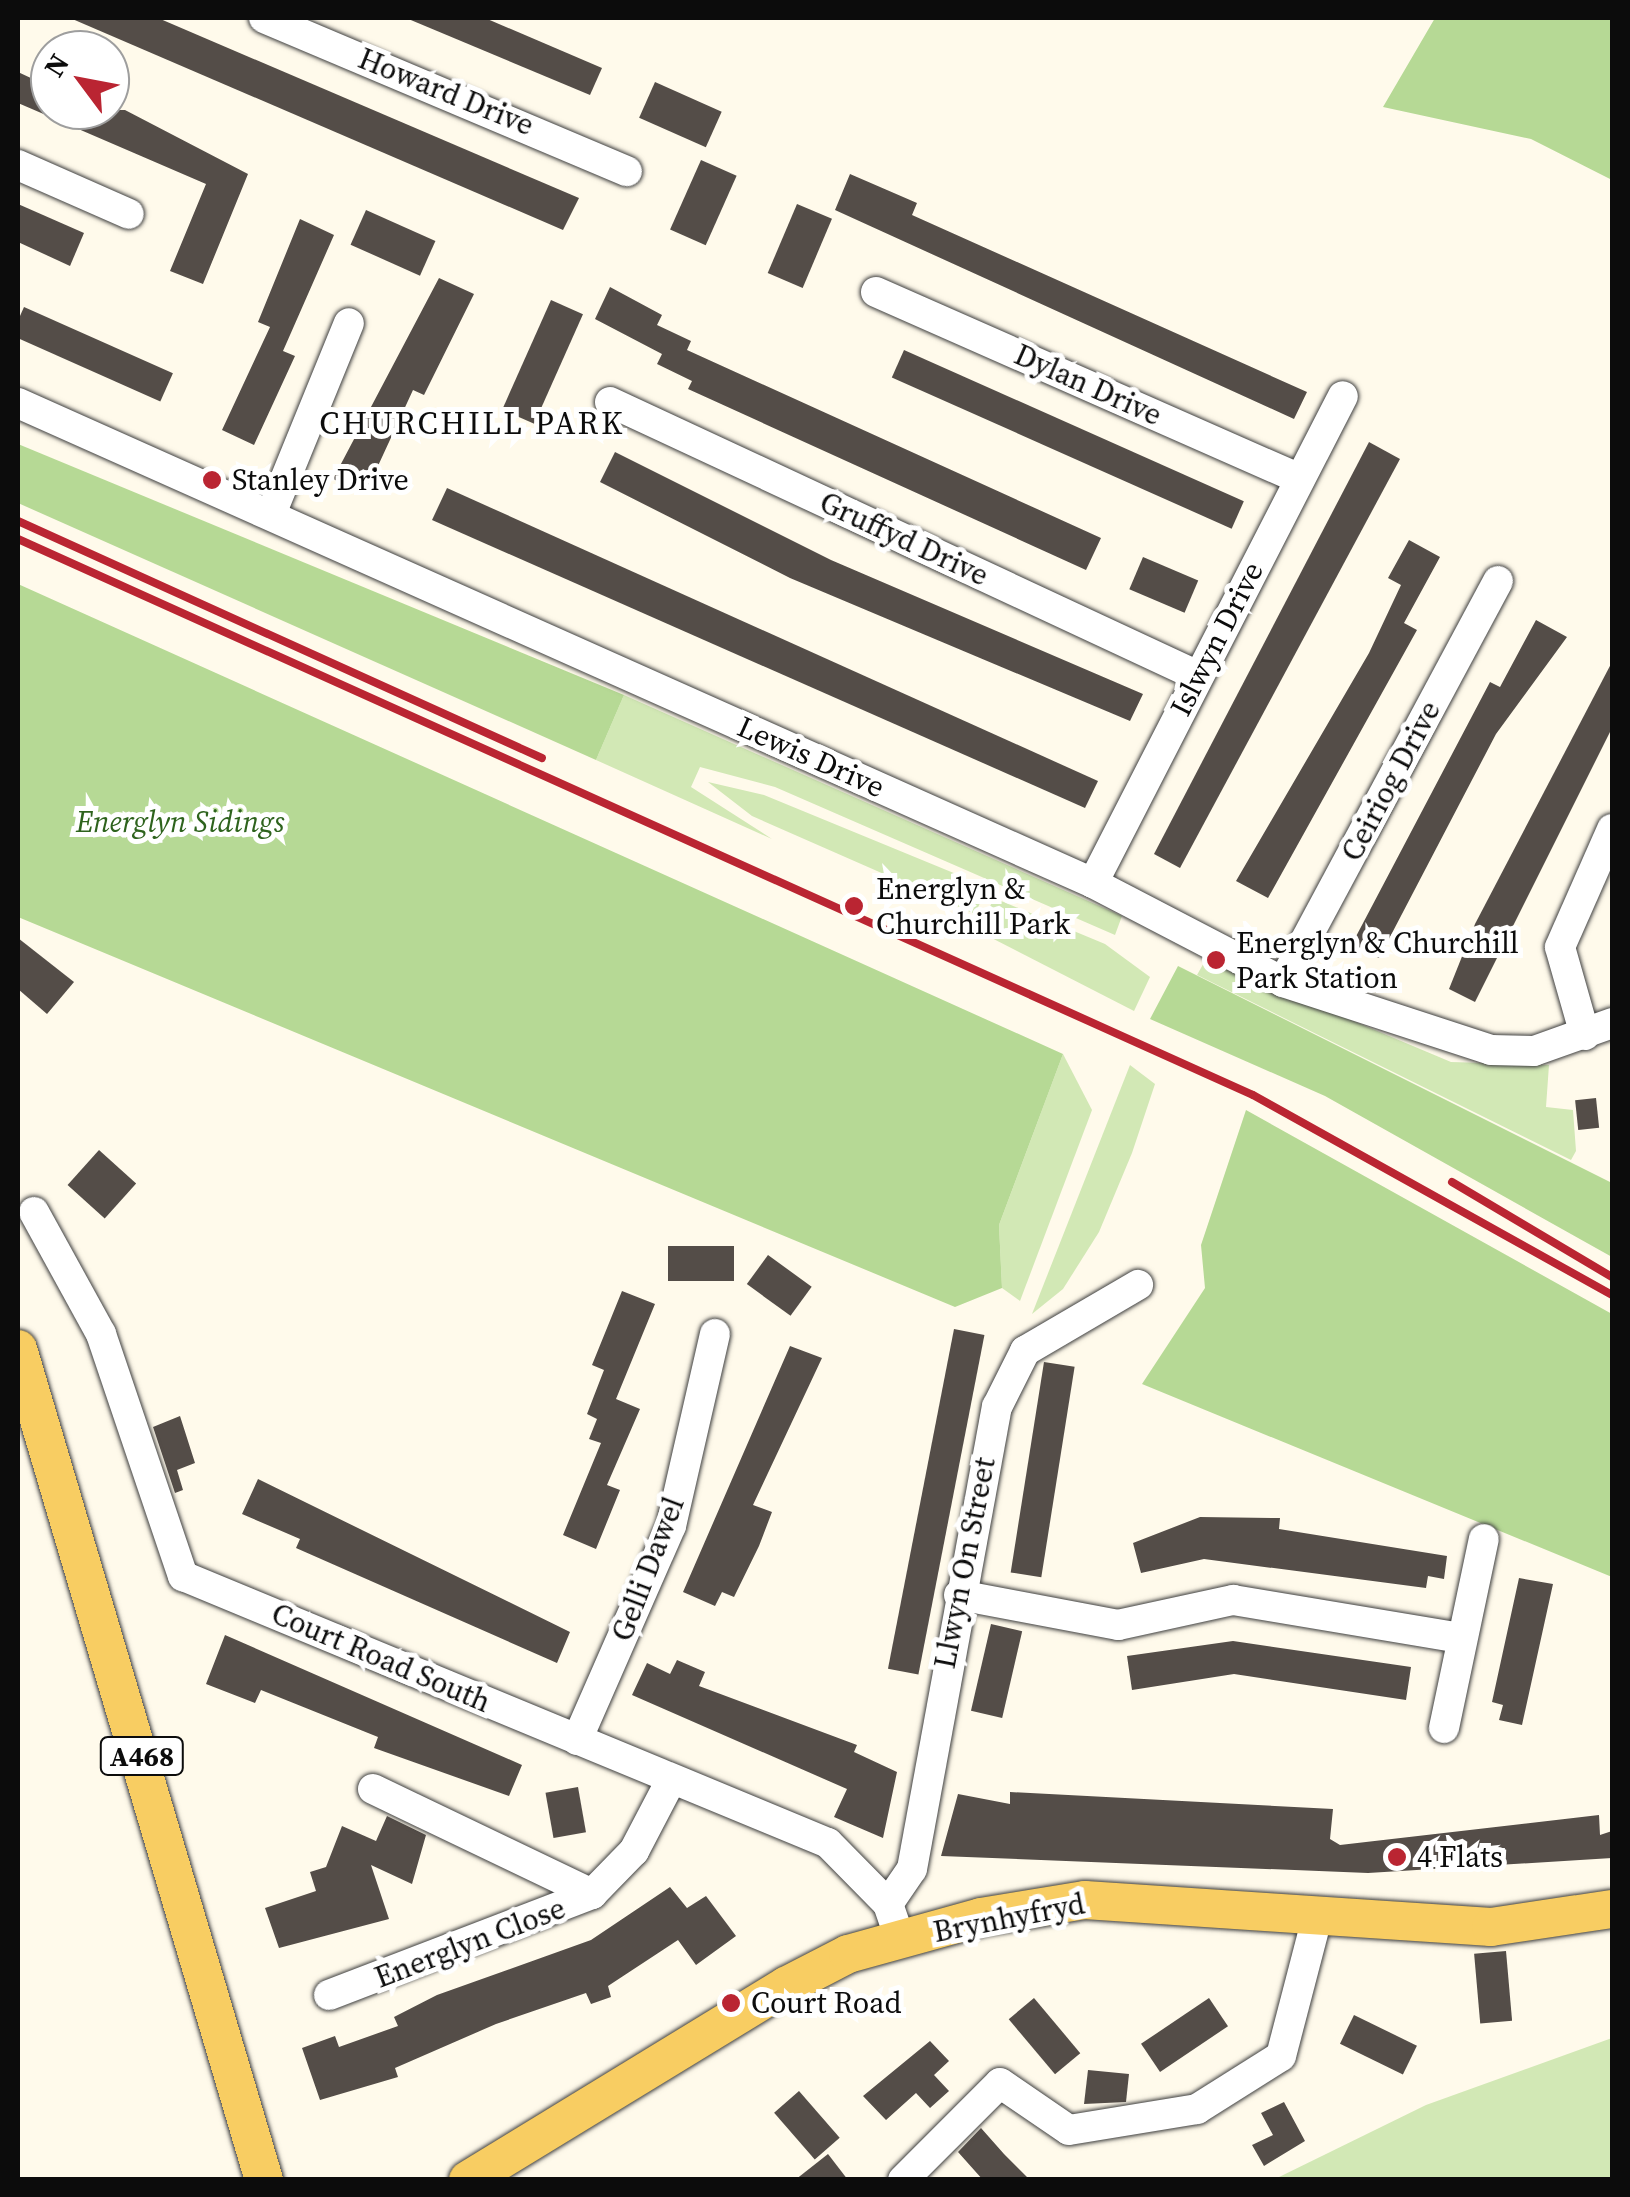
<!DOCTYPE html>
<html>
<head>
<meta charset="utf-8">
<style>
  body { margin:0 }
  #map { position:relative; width:1630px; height:2197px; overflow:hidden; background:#fffaeb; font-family:"Source Serif 4",serif }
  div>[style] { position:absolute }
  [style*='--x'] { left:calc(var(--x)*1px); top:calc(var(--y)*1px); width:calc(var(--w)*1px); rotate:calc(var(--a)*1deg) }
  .green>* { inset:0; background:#d2e8b5 }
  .forest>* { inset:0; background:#b6d995 }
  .building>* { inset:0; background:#544d48; transform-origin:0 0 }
  .roads { filter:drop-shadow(0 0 2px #3f3f3f) drop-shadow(0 0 2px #3f3f3f) }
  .minor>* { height:30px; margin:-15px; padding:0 15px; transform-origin:15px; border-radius:15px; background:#fff }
  .major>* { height:38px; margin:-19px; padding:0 19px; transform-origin:19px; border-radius:19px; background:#f8cd62 }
  .rail>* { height:8px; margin:-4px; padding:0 4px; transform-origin:4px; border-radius:4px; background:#ba2532 }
  .dots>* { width:28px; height:28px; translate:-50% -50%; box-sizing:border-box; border:5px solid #fff; border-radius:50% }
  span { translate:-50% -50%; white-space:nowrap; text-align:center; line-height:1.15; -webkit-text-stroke:10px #fff; paint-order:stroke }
  .shield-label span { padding:2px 8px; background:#fff; border:2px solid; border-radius:8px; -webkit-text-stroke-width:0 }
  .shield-label { font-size:28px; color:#0c0c0c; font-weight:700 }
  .street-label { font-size:30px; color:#0c0c0c }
  .poi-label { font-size:30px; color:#0c0c0c }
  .left { translate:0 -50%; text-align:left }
  .park-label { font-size:30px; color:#2e631d; font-style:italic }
  .neighbourhood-label { font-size:32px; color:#0c0c0c; letter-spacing:2.5px }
  .frame { position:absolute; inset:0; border:20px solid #0c0c0c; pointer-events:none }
  .north { position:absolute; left:30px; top:30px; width:100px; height:100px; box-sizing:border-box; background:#fff; border:2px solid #9e9e9e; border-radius:50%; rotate:302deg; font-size:28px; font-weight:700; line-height:40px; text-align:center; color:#0c0c0c }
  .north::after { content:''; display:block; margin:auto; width:35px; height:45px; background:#ba2532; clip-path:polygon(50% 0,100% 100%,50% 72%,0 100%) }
</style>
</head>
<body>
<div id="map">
  <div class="green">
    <div style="clip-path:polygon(624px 695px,1122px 916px,1115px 935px,775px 787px,700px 767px,691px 787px,772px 839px,596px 760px)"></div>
    <div style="clip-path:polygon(708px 782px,764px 795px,961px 876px,954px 891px,980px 903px,975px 914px,752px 816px)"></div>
    <div style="clip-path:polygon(994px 898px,1105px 944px,1150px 977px,1134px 1011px,978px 931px)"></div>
    <div style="clip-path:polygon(1206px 959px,1451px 1062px,1549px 1065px,1546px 1107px,1573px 1110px,1576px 1151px,1571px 1160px,1197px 975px)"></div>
    <div style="clip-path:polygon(1063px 1054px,1092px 1110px,1020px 1301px,1002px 1288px,999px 1225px)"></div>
    <div style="clip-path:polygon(1130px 1065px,1155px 1084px,1132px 1153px,1099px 1232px,1063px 1289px,1032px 1314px)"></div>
    <div style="clip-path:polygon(1612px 2038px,1612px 2179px,1275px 2179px,1426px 2105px)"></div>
  </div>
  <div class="forest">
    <div style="clip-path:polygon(1435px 18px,1612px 18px,1612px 180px,1531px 139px,1383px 107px)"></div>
    <div style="clip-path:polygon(18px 444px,624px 695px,596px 760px,18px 503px)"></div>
    <div style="clip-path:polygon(18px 584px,1063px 1054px,999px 1225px,1002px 1288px,955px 1307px,18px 917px)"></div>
    <div style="clip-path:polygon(1178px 966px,1612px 1183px,1612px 1257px,1325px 1096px,1150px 1019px)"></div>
    <div style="clip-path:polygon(1246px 1110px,1612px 1314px,1612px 1577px,1142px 1384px,1205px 1288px,1201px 1245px)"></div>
  </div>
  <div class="building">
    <div style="clip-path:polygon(70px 18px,158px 18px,579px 198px,563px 230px)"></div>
    <div style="clip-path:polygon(406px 18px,485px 18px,602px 68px,590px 95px)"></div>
    <div style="clip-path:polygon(18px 72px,50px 87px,41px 110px,125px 110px,248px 174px,203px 284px,170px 271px,206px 184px,18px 103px)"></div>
    <div style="left:655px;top:82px;width:73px;height:39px;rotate:24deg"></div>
    <div style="left:701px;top:160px;width:39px;height:76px;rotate:24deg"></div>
    <div style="clip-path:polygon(850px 174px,917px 203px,912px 215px,1307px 392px,1294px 419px,835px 210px)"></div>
    <div style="clip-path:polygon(18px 204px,84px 233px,70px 266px,18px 242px)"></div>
    <div style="left:797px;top:204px;width:38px;height:75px;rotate:23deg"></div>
    <div style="left:366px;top:210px;width:76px;height:38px;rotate:24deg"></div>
    <div style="clip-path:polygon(300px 219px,334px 235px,283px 351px,295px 356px,254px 445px,222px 430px,270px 327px,258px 322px)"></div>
    <div style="clip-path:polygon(439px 278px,474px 294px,424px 395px,413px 390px,365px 494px,333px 479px)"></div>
    <div style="clip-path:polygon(610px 287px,662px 315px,657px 325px,691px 341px,687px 350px,1101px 538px,1086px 570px,688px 389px,692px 381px,657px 364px,662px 354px,595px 319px)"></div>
    <div style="left:551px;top:300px;width:35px;height:120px;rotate:24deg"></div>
    <div style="left:24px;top:307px;width:163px;height:31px;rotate:24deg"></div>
    <div style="left:904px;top:350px;width:372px;height:30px;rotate:24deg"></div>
    <div style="clip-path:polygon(1369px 442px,1400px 459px,1180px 868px,1154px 854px)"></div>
    <div style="clip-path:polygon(615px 452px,831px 560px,1143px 694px,1130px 721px,790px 578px,600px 482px)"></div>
    <div style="clip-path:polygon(447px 488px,1098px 781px,1085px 808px,432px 520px)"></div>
    <div style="clip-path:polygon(1409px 540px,1440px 557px,1404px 623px,1417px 630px,1268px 898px,1236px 881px,1369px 653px,1401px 585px,1388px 578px)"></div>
    <div style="left:1143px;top:557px;width:60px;height:35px;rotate:23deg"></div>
    <div style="clip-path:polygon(1536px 620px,1567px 637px,1496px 734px,1379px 958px,1352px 944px,1490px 682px,1500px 687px)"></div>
    <div style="clip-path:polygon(1612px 662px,1612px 728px,1475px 1002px,1449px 989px,1475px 924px)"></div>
    <div style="clip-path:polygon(18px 938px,74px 982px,47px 1014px,18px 989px)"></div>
    <div style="left:1596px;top:1098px;width:30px;height:21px;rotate:84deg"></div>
    <div style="left:99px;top:1150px;width:50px;height:47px;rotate:42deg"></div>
    <div style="left:734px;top:1246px;width:35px;height:66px;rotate:90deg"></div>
    <div style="left:768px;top:1255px;width:54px;height:36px;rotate:36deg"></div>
    <div style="clip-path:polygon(622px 1291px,655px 1304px,616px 1399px,640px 1409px,607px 1485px,620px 1490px,596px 1549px,563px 1535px,601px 1443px,589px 1439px,597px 1419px,587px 1414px,604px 1370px,592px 1365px)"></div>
    <div style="left:954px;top:1329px;width:31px;height:346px;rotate:11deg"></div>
    <div style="clip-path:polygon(790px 1346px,822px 1358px,753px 1505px,772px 1512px,759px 1546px,734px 1597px,722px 1592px,715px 1606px,683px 1592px)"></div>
    <div style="left:1044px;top:1362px;width:31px;height:213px;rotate:9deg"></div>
    <div style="clip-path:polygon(180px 1416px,195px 1463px,177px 1470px,183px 1490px,175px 1493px,153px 1427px)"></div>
    <div style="clip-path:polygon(258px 1479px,570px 1632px,557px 1663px,296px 1548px,300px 1539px,242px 1514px)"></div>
    <div style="clip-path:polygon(1200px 1517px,1280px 1518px,1279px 1529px,1447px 1556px,1444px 1579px,1428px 1576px,1426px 1588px,1204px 1559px,1141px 1573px,1133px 1543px)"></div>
    <div style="clip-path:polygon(1519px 1578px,1553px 1584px,1522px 1725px,1499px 1720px,1503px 1705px,1492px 1702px)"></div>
    <div style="left:991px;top:1624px;width:32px;height:89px;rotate:13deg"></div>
    <div style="clip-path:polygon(225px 1635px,522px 1765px,509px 1796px,374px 1748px,378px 1737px,261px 1690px,255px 1703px,206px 1684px)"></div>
    <div style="clip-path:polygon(1233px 1641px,1411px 1667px,1406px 1700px,1234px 1674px,1132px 1690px,1127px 1656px)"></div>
    <div style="clip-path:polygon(677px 1660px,705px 1672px,699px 1686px,857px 1745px,854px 1752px,897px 1772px,883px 1838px,834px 1817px,847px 1789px,632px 1695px,647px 1663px,670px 1674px)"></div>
    <div style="left:578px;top:1787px;width:46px;height:33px;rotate:80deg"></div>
    <div style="clip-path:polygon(1010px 1792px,1333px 1809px,1330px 1839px,1340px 1845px,1599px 1815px,1600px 1835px,1612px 1831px,1612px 1858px,1368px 1873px,941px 1856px,958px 1794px,1010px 1804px)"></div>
    <div style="clip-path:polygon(387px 1816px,426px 1835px,412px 1884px,371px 1865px,389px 1919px,279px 1948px,265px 1908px,316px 1891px,310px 1872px,326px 1867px,342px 1826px,376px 1841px)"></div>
    <div style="clip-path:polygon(670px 1887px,687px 1908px,706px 1896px,736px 1936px,696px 1965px,678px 1940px,608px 1986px,611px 1997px,591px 2004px,586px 1993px,496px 2024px,395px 2068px,398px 2077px,320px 2100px,302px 2048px,335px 2036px,339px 2047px,398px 2026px,394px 2017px,437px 1995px,591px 1940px)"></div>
    <div style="left:1506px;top:1951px;width:70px;height:32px;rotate:85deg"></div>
    <div style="left:1034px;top:1998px;width:72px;height:33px;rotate:50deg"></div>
    <div style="left:1209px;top:1998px;width:34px;height:82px;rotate:56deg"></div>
    <div style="left:1354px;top:2015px;width:70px;height:32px;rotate:26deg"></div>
    <div style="clip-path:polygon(930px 2041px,949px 2061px,934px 2075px,949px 2091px,930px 2108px,916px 2093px,886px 2120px,863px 2096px)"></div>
    <div style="clip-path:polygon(1088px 2070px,1129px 2074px,1126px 2102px,1084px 2104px)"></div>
    <div style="left:799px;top:2091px;width:62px;height:33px;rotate:49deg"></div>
    <div style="clip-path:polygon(1284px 2102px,1305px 2141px,1264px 2166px,1252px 2145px,1273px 2135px,1261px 2113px)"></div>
    <div style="clip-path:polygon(981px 2128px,1004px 2154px,1030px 2180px,983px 2180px,958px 2152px)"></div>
    <div style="clip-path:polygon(828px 2154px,848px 2180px,795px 2180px)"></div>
  </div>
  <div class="roads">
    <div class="minor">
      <div style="--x:264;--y:18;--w:394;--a:22.9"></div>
      <div style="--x:18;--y:165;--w:121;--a:23.8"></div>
      <div style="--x:876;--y:292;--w:463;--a:23.8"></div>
      <div style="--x:610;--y:402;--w:649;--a:24.98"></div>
      <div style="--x:18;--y:403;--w:1177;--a:24.06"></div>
      <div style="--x:1093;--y:883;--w:214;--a:27.5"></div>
      <div style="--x:1283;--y:982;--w:219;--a:18.1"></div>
      <div style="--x:1491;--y:1050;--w:43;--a:1.3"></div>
      <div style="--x:1534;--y:1051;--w:83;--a:-19.7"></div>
      <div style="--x:271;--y:514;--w:206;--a:-67.8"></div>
      <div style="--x:1093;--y:883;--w:547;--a:-62.83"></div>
      <div style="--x:1283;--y:982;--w:455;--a:-61.8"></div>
      <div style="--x:1585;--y:1035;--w:91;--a:-105.9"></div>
      <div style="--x:1560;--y:947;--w:129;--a:-66.2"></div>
      <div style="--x:34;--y:1212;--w:139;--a:61.2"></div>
      <div style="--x:101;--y:1334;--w:256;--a:71.3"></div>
      <div style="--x:183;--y:1576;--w:698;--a:22.49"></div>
      <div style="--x:828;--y:1843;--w:86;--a:45.5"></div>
      <div style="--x:888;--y:1904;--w:39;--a:71"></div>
      <div style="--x:959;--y:1595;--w:162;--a:10.7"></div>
      <div style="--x:1118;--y:1625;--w:118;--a:-12.3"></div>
      <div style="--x:1233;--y:1600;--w:230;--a:9.5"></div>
      <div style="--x:1444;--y:1728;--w:193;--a:-78.1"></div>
      <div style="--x:577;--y:1740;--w:234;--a:-66.3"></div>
      <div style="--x:671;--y:1526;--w:197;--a:-77.1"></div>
      <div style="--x:373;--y:1789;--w:243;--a:25.6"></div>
      <div style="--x:888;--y:1904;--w:42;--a:-55.6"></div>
      <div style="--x:912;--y:1869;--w:470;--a:-79.6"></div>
      <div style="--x:997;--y:1407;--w:63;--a:-63.4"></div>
      <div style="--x:1025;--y:1351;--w:131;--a:-30.3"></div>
      <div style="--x:329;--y:1995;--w:282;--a:-21"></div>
      <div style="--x:592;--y:1894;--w:60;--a:-45.7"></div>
      <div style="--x:634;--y:1851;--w:78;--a:-62.4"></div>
      <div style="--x:903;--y:2180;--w:137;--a:-45"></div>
      <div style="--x:1000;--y:2083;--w:83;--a:34.3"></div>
      <div style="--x:1069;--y:2130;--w:130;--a:-9.3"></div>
      <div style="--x:1197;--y:2109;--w:99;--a:-32.2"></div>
      <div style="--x:1281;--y:2056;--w:143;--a:-75.4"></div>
    </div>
    <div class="major">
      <div style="--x:18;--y:1349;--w:867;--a:73.51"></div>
      <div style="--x:468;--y:2180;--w:373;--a:-31.4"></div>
      <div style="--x:786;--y:1986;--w:70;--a:-27.3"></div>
      <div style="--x:848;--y:1954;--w:138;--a:-15.5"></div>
      <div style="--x:981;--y:1917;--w:105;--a:-9.3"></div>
      <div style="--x:1085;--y:1900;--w:407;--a:3.8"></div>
      <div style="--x:1491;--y:1927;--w:122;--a:-8.5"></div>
    </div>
  </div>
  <div class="rail">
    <div style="--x:18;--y:521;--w:575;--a:24.34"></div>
    <div style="--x:18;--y:539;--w:1354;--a:24.24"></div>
    <div style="--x:1253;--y:1095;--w:411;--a:29.1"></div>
    <div style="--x:1452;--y:1182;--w:186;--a:30.7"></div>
  </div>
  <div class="dots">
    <div style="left:212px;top:480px;background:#ba2532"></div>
    <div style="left:854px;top:906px;background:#ba2532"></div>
    <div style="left:1216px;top:960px;background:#ba2532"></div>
    <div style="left:1397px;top:1857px;background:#ba2532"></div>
    <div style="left:731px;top:2003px;background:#ba2532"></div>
  </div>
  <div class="shield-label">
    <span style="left:142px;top:1756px">A468</span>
  </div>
  <div class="street-label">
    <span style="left:446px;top:92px;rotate:22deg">Howard Drive</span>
    <span style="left:1088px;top:385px;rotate:24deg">Dylan Drive</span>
    <span style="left:904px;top:539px;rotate:25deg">Gruffyd Drive</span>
    <span style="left:1217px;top:639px;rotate:-63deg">Islwyn Drive</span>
    <span style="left:811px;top:757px;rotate:24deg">Lewis Drive</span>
    <span style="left:1391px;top:781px;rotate:-62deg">Ceiriog Drive</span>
    <span style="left:965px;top:1563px;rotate:-79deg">Llwyn On Street</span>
    <span style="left:648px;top:1569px;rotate:-69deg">Gelli Dawel</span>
    <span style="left:381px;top:1658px;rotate:23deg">Court Road South</span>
    <span style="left:1009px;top:1918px;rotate:-11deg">Brynhyfryd</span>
    <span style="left:470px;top:1943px;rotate:-21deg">Energlyn Close</span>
  </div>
  <div class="poi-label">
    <span class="left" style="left:232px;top:480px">Stanley Drive</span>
    <span class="left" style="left:876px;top:906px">Energlyn &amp;<br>Churchill Park</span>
    <span class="left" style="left:1236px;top:960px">Energlyn &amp; Churchill<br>Park Station</span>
    <span class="left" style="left:1417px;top:1857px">4 Flats</span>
    <span class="left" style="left:751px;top:2003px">Court Road</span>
  </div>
  <div class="park-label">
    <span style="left:180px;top:822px">Energlyn Sidings</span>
  </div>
  <div class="neighbourhood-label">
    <span style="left:472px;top:423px">CHURCHILL PARK</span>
  </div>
  <div class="frame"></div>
  <div class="north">N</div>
</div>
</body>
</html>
